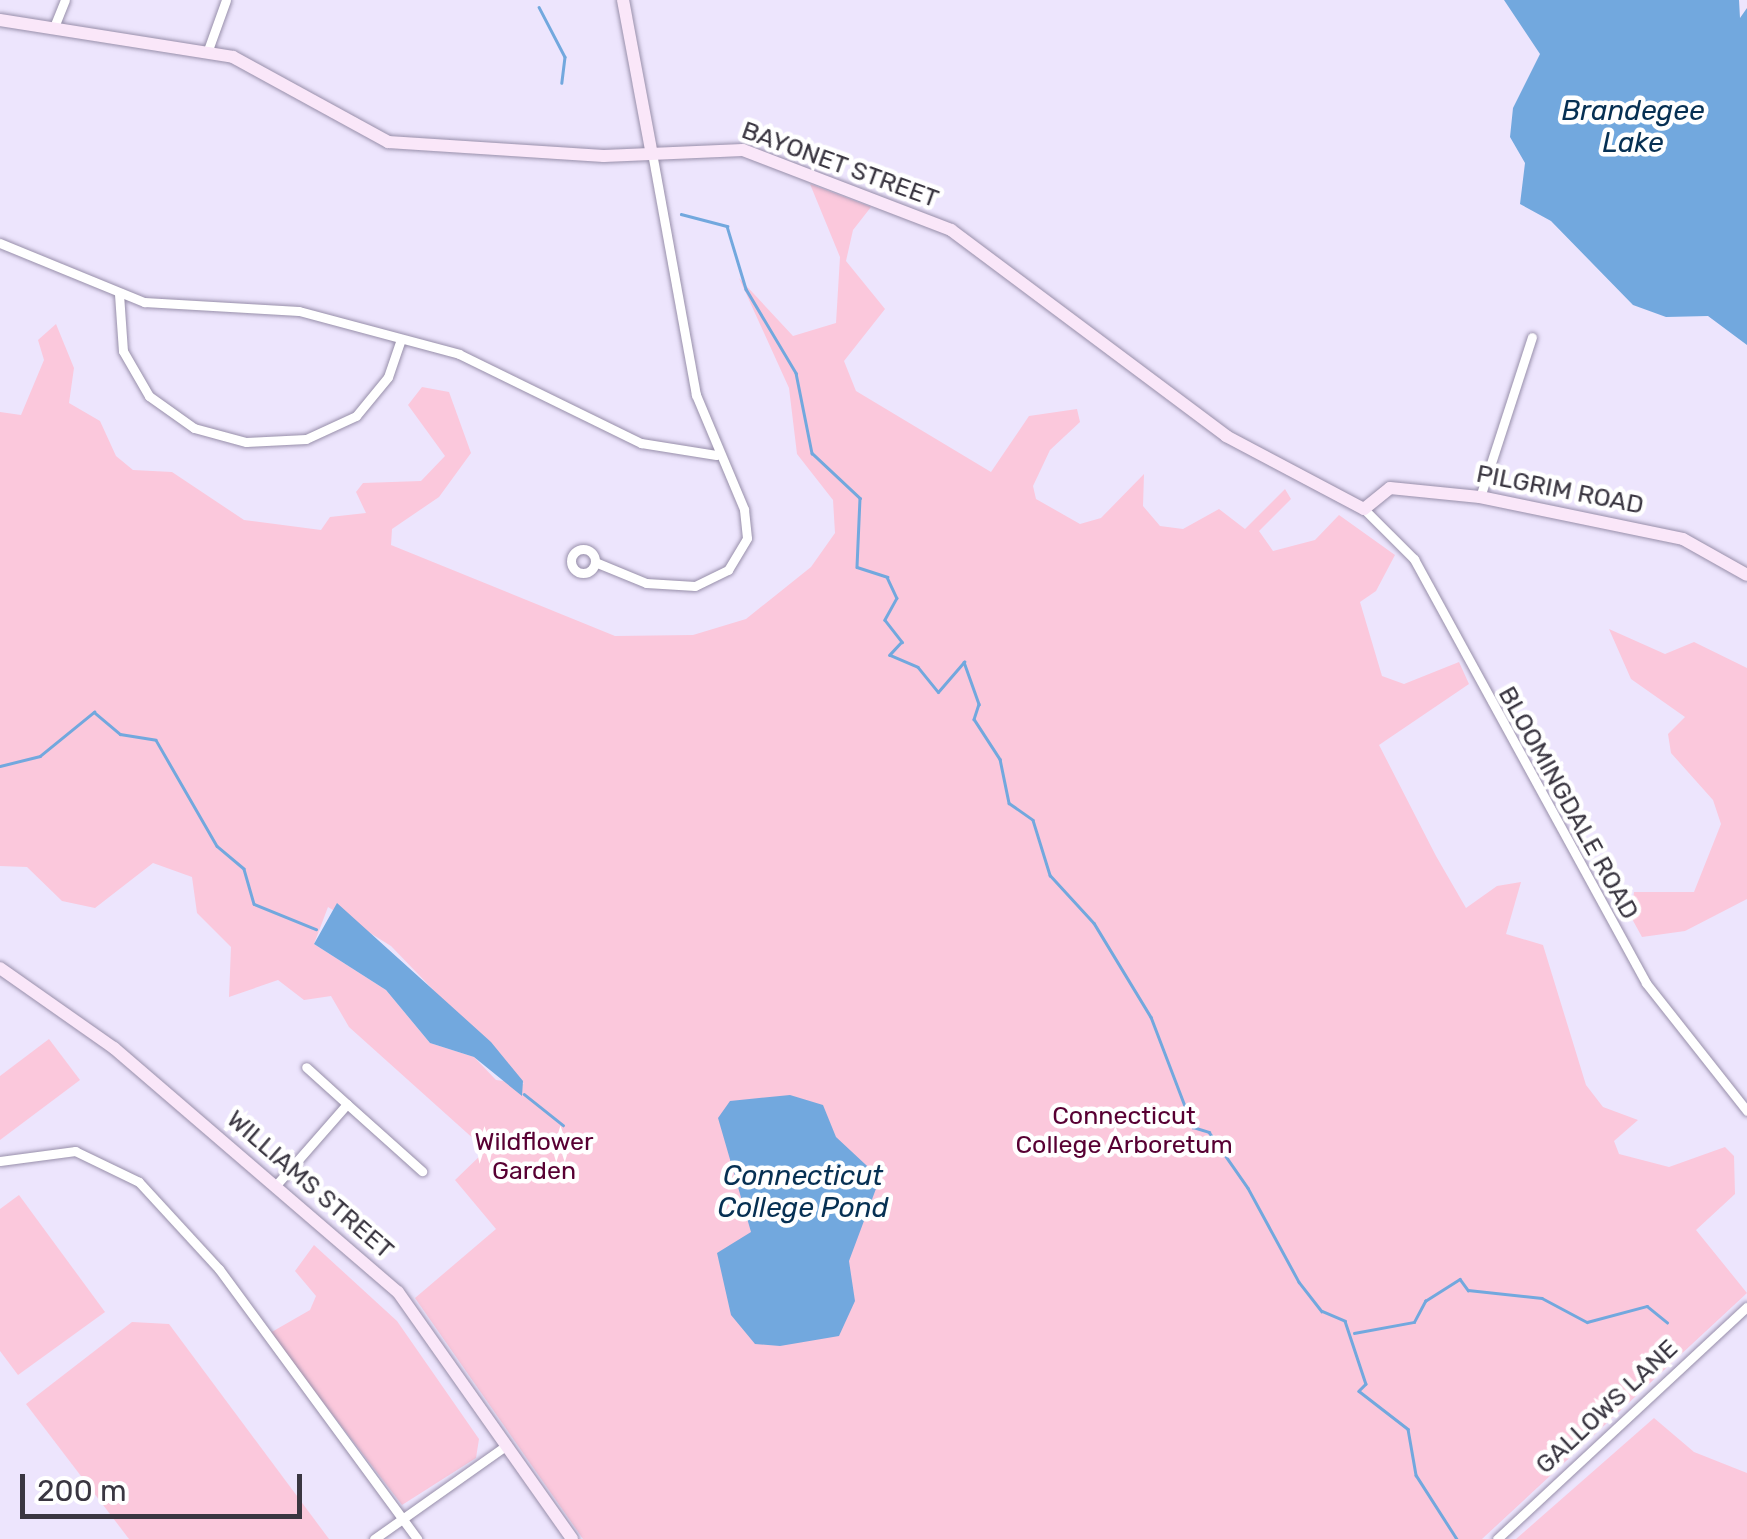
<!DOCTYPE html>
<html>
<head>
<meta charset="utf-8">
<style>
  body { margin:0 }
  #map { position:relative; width:1747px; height:1539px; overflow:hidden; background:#ede5fd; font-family:Rubik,sans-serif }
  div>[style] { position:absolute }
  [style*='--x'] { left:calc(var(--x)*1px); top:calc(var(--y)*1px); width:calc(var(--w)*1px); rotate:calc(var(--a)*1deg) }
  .green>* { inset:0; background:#fbc8dc }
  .water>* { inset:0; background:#72a8de }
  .stream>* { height:2.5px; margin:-1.25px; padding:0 1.25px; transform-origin:1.25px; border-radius:1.25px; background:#72a8de }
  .roads { filter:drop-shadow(0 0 2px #988faa) drop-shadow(0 0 2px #988faa) }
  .street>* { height:9px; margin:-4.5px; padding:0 4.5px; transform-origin:4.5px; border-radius:4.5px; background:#fff }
  .street>.ring { margin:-4.5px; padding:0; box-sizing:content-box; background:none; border:9px solid #fff; border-radius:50% }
  .secondary>* { height:12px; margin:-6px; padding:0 6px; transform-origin:6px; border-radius:6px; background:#fae7f9 }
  span { translate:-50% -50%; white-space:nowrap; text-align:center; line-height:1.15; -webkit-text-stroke:9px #fff; paint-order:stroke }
  .street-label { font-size:25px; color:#3a3641 }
  .park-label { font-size:25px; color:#580033 }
  .water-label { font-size:28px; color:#063053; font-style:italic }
  .scale { position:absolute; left:20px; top:1474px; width:282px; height:45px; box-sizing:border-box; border:5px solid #3a3641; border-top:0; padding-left:12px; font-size:30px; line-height:35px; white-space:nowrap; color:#3a3641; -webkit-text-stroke:8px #fff; paint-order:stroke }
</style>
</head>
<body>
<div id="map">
  <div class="green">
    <div style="clip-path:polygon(evenodd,810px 184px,871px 207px,853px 230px,846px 261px,885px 309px,844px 361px,856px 391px,991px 472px,1029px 416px,1077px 409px,1080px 422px,1050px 450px,1033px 486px,1036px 499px,1080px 524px,1101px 518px,1144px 474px,1143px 506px,1160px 526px,1183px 529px,1219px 509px,1245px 529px,1285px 489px,1291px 499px,1259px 531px,1273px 551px,1315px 540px,1339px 515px,1395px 555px,1376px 591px,1360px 602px,1382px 676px,1404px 684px,1459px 662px,1469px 684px,1379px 745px,1436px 856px,1466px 908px,1497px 886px,1521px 882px,1506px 934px,1543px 945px,1586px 1085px,1603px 1107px,1638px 1120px,1614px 1141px,1619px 1154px,1669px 1167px,1725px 1147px,1734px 1156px,1735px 1194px,1696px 1230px,1747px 1293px,1482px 1539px,583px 1539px,415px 1298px,496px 1229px,455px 1180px,486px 1150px,349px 1027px,331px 996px,304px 1000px,278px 980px,229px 997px,231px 947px,197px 913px,192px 877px,153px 863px,95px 908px,62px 901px,27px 867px,0 866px,0 412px,21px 415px,44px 360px,38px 340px,56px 324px,74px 368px,69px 403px,100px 421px,116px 456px,133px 470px,172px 472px,244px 520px,321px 530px,330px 517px,366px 513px,356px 492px,363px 483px,421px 481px,445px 456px,408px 405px,422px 387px,449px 392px,471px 453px,439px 497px,392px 529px,391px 545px,615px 636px,693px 635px,746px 619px,811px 567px,835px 533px,833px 500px,797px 454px,789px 388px,739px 278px,793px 336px,836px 323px,840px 257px,810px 184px,328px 907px,391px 946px,524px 1084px,496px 1080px,474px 1057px,430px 1043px,386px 990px,314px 944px,328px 907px)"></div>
    <div style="clip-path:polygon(1609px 629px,1665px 654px,1694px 642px,1747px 668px,1747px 899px,1685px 931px,1642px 937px,1631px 917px,1634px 892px,1694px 892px,1721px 824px,1713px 800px,1671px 753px,1668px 734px,1685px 717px,1631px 679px)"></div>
    <div style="clip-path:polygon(49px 1039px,80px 1080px,0 1140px,0 1076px)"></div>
    <div style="clip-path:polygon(19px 1195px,105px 1312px,18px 1375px,0 1351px,0 1209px)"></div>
    <div style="clip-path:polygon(314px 1245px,397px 1321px,479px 1439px,476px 1458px,402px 1505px,270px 1333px,310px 1310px,316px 1296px,295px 1271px)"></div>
    <div style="clip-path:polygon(132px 1322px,169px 1324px,329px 1539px,129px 1539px,26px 1404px)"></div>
    <div style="clip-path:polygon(1654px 1418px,1694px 1452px,1747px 1473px,1747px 1539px,1516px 1539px)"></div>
  </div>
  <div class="water">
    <div style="clip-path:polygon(1504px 0,1739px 0,1740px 18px,1747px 8px,1747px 345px,1708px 316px,1666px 317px,1633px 305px,1551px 221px,1520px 204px,1525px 163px,1510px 137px,1513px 108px,1540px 54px)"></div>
    <div style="clip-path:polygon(337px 903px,491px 1042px,523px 1081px,522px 1096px,474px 1057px,430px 1043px,386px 990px,314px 944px)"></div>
    <div style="clip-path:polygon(790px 1095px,823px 1105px,836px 1137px,880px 1178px,849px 1261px,855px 1301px,839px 1336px,780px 1346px,755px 1344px,731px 1315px,717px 1253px,751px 1232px,718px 1118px,730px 1101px)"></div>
  </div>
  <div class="stream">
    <div style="--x:539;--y:7;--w:56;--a:62.5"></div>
    <div style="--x:565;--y:57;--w:26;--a:97"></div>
    <div style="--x:681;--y:214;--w:48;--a:14.6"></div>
    <div style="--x:727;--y:226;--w:66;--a:73.2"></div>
    <div style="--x:746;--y:289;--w:98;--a:59.2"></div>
    <div style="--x:796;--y:373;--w:82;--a:78.7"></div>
    <div style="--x:812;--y:453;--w:66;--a:43.2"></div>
    <div style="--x:860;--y:498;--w:69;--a:92.5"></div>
    <div style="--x:857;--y:567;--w:32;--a:18"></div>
    <div style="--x:887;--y:577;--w:23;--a:65"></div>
    <div style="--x:897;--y:598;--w:25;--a:119"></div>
    <div style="--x:885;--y:620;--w:28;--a:52"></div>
    <div style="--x:902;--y:642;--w:18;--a:133"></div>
    <div style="--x:890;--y:655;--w:30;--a:23"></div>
    <div style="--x:918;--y:667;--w:32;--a:51"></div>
    <div style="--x:938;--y:692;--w:40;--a:-49"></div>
    <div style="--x:964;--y:662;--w:45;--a:70.3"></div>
    <div style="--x:979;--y:704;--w:16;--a:108"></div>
    <div style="--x:974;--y:719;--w:48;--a:57"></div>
    <div style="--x:1000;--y:759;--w:45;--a:78.4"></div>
    <div style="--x:1009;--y:803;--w:29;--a:35"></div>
    <div style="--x:1033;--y:820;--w:58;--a:72.8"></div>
    <div style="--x:1050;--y:875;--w:65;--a:47.5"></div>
    <div style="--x:1094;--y:923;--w:110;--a:58.8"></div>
    <div style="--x:1151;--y:1017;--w:118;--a:69.1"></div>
    <div style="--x:1193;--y:1127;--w:17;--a:17"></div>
    <div style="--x:1209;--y:1132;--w:68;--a:55.1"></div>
    <div style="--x:1248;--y:1188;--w:107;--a:61.5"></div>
    <div style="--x:1299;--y:1282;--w:37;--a:52"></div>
    <div style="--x:1322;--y:1311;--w:25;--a:23"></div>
    <div style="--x:1345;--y:1321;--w:66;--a:71.6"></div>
    <div style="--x:1366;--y:1384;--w:10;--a:135"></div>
    <div style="--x:1359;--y:1391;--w:62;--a:37.8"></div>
    <div style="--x:1408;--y:1429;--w:47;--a:80.1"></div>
    <div style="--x:1416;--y:1475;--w:76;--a:57.4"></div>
    <div style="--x:0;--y:766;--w:41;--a:-14"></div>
    <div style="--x:40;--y:756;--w:70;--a:-39.2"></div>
    <div style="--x:94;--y:712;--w:34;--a:40"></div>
    <div style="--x:120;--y:734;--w:36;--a:9"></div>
    <div style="--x:156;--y:740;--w:122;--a:60.1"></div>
    <div style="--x:217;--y:846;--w:35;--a:40"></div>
    <div style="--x:244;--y:869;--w:36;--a:74"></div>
    <div style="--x:254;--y:904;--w:67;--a:22"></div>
    <div style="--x:524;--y:1094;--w:50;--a:38.5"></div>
    <div style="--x:1354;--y:1333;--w:61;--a:-10.4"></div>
    <div style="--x:1414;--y:1322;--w:24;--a:-62"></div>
    <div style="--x:1425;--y:1301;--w:41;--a:-32.2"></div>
    <div style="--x:1460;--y:1279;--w:14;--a:54"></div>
    <div style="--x:1468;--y:1290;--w:74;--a:6.2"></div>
    <div style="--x:1542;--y:1298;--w:51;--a:28.1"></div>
    <div style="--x:1587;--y:1322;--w:62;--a:-14.9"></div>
    <div style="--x:1647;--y:1306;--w:26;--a:39"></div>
  </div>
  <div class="roads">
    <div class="street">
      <div style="--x:54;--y:27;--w:29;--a:-68"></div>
      <div style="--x:208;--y:50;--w:53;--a:-70.2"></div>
      <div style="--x:0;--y:243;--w:156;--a:22.3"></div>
      <div style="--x:144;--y:302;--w:155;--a:3.3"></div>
      <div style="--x:299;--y:311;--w:166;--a:15"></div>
      <div style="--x:459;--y:354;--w:203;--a:26.1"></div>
      <div style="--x:641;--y:443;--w:76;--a:9.1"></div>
      <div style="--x:119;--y:294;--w:57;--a:86"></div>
      <div style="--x:123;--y:351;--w:52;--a:60"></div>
      <div style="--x:149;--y:396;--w:55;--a:35.4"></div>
      <div style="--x:194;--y:428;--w:54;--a:15.1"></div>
      <div style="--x:246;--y:442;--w:60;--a:-2.9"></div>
      <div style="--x:306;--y:439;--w:55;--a:-24.7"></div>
      <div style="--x:356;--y:416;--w:50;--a:-50.6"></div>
      <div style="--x:388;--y:377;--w:40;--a:-71.1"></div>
      <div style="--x:1480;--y:497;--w:168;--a:-72"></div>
      <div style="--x:1364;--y:509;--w:71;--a:45"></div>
      <div style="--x:1414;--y:559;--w:483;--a:61.3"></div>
      <div style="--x:1646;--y:983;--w:163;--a:51.7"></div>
      <div class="ring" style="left:571px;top:549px;width:15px;height:15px"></div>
      <div style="--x:595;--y:562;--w:55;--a:22.4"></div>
      <div style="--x:646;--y:583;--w:49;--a:3.5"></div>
      <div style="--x:695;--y:586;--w:37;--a:-26"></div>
      <div style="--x:728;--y:570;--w:37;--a:-59"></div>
      <div style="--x:747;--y:538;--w:29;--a:-96"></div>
      <div style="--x:744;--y:509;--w:124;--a:-112.8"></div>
      <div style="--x:696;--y:395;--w:247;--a:-100.3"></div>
      <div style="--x:347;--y:1104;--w:101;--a:41.8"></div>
      <div style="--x:0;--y:1161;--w:76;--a:-7.6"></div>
      <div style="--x:75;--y:1151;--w:71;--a:25.8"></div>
      <div style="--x:139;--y:1182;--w:118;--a:47.4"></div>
      <div style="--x:219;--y:1269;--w:335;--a:53.7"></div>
      <div style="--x:277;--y:1184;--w:106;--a:-48.8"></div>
      <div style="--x:347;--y:1104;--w:55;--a:-137.9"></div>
      <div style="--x:374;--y:1539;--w:163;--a:-35.3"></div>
      <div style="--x:1497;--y:1539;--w:341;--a:-42.9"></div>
    </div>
    <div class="secondary">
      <div style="--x:623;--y:0;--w:152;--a:79.4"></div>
      <div style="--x:0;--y:20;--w:236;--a:9"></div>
      <div style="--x:233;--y:57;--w:177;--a:28.7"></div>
      <div style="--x:388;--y:142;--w:216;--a:3.7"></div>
      <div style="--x:604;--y:156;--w:139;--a:-2.5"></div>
      <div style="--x:743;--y:150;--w:223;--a:21"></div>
      <div style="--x:951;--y:230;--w:344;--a:36.8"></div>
      <div style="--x:1226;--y:436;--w:156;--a:27.9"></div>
      <div style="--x:1364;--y:509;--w:33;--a:-39"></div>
      <div style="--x:1390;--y:488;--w:90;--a:5.7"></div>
      <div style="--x:1480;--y:497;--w:207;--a:11.7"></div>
      <div style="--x:1683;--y:539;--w:73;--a:29.4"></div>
      <div style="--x:0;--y:968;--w:139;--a:35.1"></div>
      <div style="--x:114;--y:1048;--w:374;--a:40.7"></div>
      <div style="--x:398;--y:1292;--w:302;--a:54.8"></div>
    </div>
  </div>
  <div class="street-label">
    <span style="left:840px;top:165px;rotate:20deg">BAYONET STREET</span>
    <span style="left:1560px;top:490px;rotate:11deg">PILGRIM ROAD</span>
    <span style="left:1568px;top:803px;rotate:61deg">BLOOMINGDALE ROAD</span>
    <span style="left:310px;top:1185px;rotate:41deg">WILLIAMS STREET</span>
    <span style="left:1607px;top:1407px;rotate:-43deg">GALLOWS LANE</span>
  </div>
  <div class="park-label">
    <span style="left:1124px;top:1131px">Connecticut<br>College Arboretum</span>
    <span style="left:534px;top:1157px">Wildflower<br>Garden</span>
  </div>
  <div class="water-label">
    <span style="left:1633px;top:127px">Brandegee<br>Lake</span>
    <span style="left:803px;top:1192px">Connecticut<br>College Pond</span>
  </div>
  <div class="scale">200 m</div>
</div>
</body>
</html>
